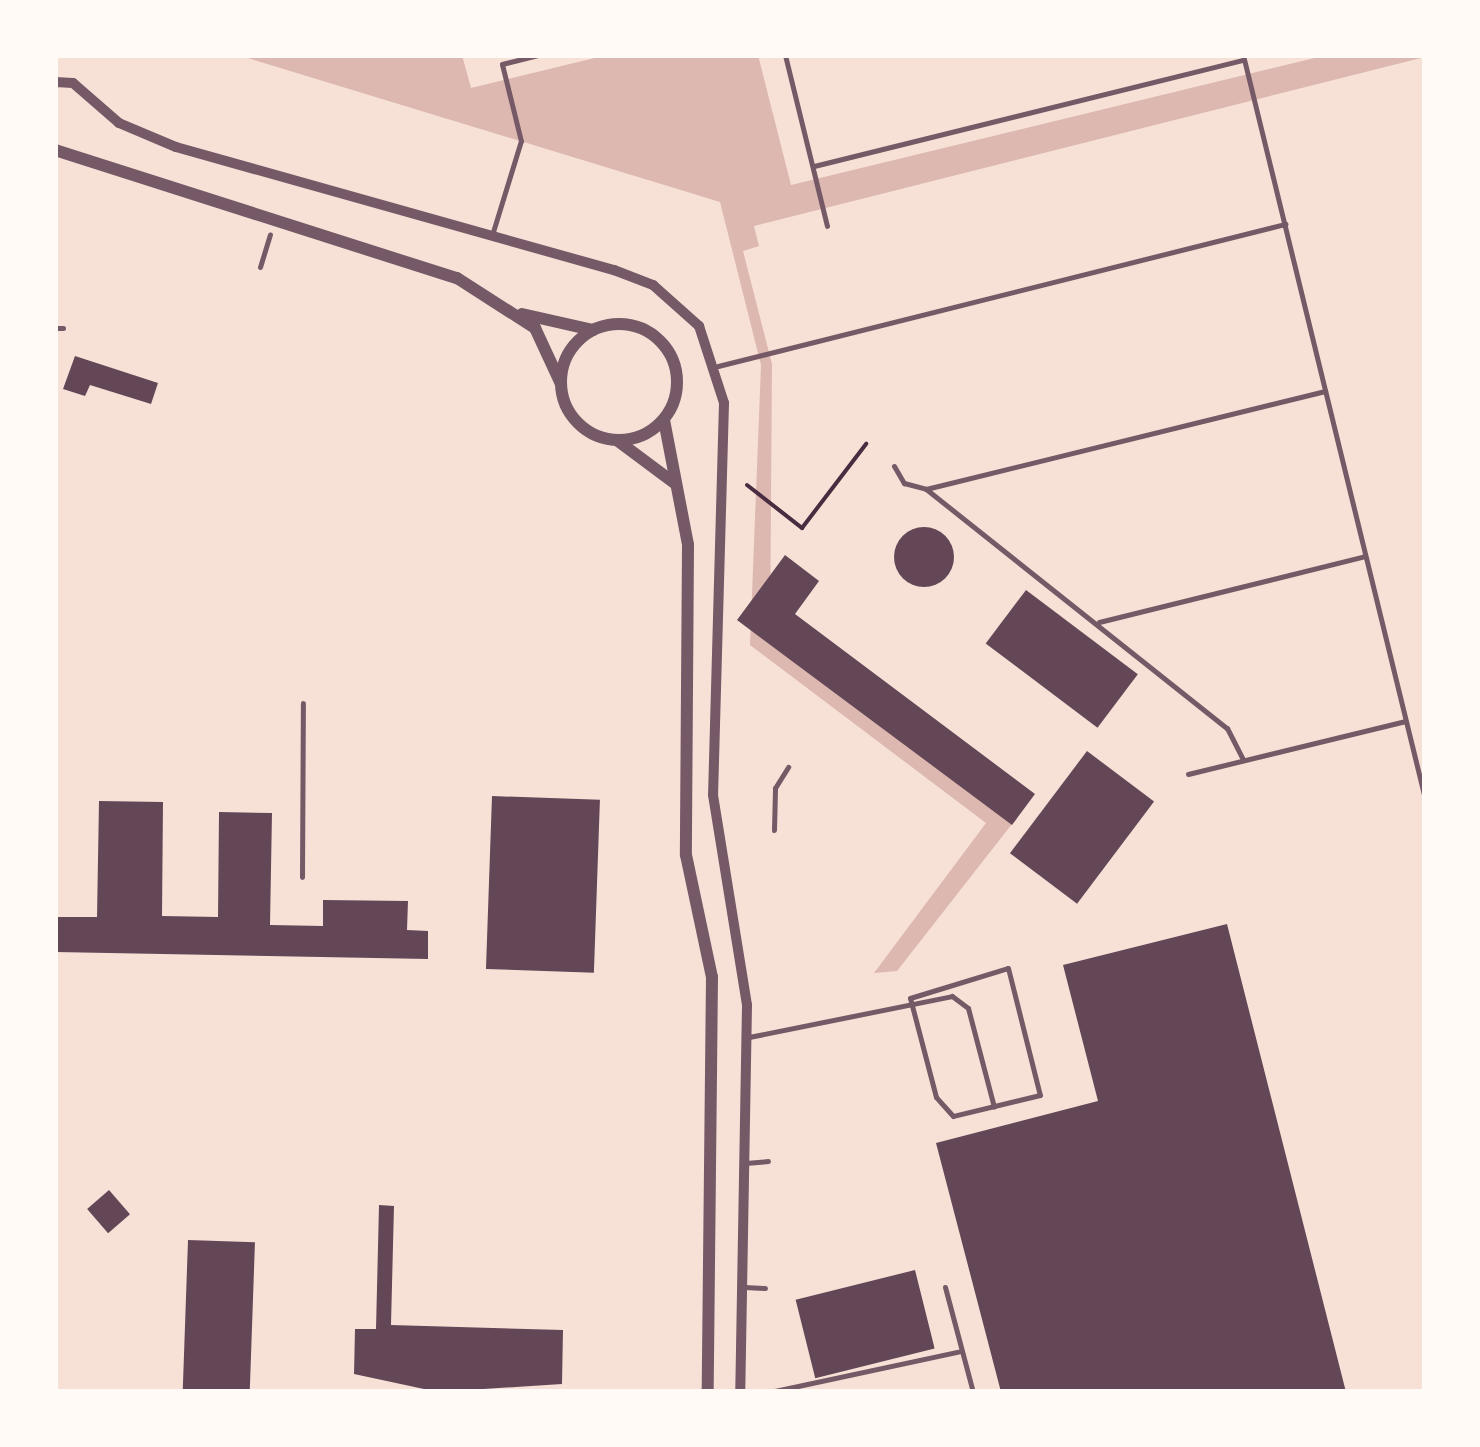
<!DOCTYPE html>
<html>
<head>
<meta charset="utf-8">
<style>
  body { margin:0 }
  #map { position:relative; width:1480px; height:1447px; overflow:hidden; background:#f7e1d7; font-family:Quicksand,sans-serif }
  div>[style] { position:absolute }
  [style*='--x'] { left:calc(var(--x)*1px); top:calc(var(--y)*1px); width:calc(var(--w)*1px); rotate:calc(var(--a)*1deg) }
  .water>* { inset:0; background:#dcb8b0 }
  .building>* { inset:0; background:#644757; transform-origin:0 0 }
  .round { border-radius:50% }
  .path>* { height:4px; margin:-2px; padding:0 2px; transform-origin:2px; border-radius:2px; background:#4a2c40 }
  .service>* { height:5px; margin:-2.5px; padding:0 2.5px; transform-origin:2.5px; border-radius:2.5px; background:#755966 }
  .minor>* { height:10px; margin:-5px; padding:0 5px; transform-origin:5px; border-radius:5px; background:#755966 }
  .tertiary>* { height:12px; margin:-6px; padding:0 6px; transform-origin:6px; border-radius:6px; background:#755966 }
  .tertiary>.ring { margin:-6px; padding:0; box-sizing:content-box; background:none; border:12px solid #755966; border-radius:50% }
  span { translate:-50% -50%; white-space:nowrap; text-align:center; line-height:1.15; -webkit-text-stroke:8px #fffaf5; paint-order:stroke }
  .frame { position:absolute; inset:0; border:58px solid #fffaf5; pointer-events:none }
</style>
</head>
<body>
<div id="map">
  <div class="water">
    <div style="clip-path:polygon(238px 55px,462px 55px,471px 88px,607px 55px,758px 55px,791px 185px,1327px 55px,1425px 57px,754px 226px,759px 246px,743px 251px,772px 364px,770px 642px,1012px 824px,897px 971px,874px 973px,986px 823px,750px 645px,761px 365px,720px 202px)"></div>
  </div>
  <div class="building">
    <div style="clip-path:polygon(75px 356px,158px 383px,151px 404px,90px 385px,85px 396px,63px 389px)"></div>
    <div class="round" style="left:894px;top:527px;width:60px;height:60px"></div>
    <div style="clip-path:polygon(785px 555px,819px 581px,795px 614px,1035px 794px,1012px 825px,737px 620px)"></div>
    <div style="left:1026px;top:590px;width:140px;height:67px;rotate:37deg"></div>
    <div style="left:1087px;top:751px;width:84px;height:128px;rotate:37deg"></div>
    <div style="left:492px;top:796px;width:108px;height:173px;rotate:2deg"></div>
    <div style="clip-path:polygon(99px 801px,163px 802px,162px 916px,218px 917px,219px 812px,272px 813px,270px 925px,323px 926px,323px 900px,408px 901px,407px 930px,428px 931px,428px 959px,55px 952px,55px 917px,97px 917px)"></div>
    <div style="clip-path:polygon(1227px 924px,1346px 1392px,1001px 1392px,936px 1143px,1098px 1101px,1063px 965px)"></div>
    <div style="left:109px;top:1190px;width:32px;height:29px;rotate:49deg"></div>
    <div style="clip-path:polygon(379px 1205px,394px 1206px,391px 1325px,563px 1330px,562px 1384px,438px 1392px,354px 1374px,355px 1329px,376px 1329px)"></div>
    <div style="left:188px;top:1240px;width:67px;height:152px;rotate:2deg"></div>
    <div style="left:915px;top:1270px;width:81px;height:123px;rotate:76deg"></div>
  </div>
  <div class="path">
    <div style="--x:747;--y:485;--w:70;--a:38"></div>
    <div style="--x:802;--y:528;--w:106;--a:-52.7"></div>
  </div>
  <div class="service">
    <div style="--x:785;--y:55;--w:176;--a:76.2"></div>
    <div style="--x:1243;--y:55;--w:766;--a:76.25"></div>
    <div style="--x:814;--y:166;--w:442;--a:-13.9"></div>
    <div style="--x:492;--y:235;--w:98;--a:-72.9"></div>
    <div style="--x:521;--y:141;--w:79;--a:-103.9"></div>
    <div style="--x:502;--y:64;--w:38;--a:-14"></div>
    <div style="--x:260;--y:267;--w:34;--a:-73"></div>
    <div style="--x:55;--y:328;--w:8;--a:0"></div>
    <div style="--x:718;--y:366;--w:585;--a:-14.06"></div>
    <div style="--x:894;--y:466;--w:20;--a:60"></div>
    <div style="--x:904;--y:483;--w:23;--a:15"></div>
    <div style="--x:926;--y:489;--w:384;--a:38.5"></div>
    <div style="--x:1227;--y:728;--w:36;--a:63"></div>
    <div style="--x:926;--y:489;--w:411;--a:-13.8"></div>
    <div style="--x:1099;--y:622;--w:274;--a:-13.9"></div>
    <div style="--x:55;--y:766;--w:116;--a:90"></div>
    <div style="--x:1188;--y:774;--w:224;--a:-13.7"></div>
    <div style="--x:774;--y:830;--w:42;--a:-88.6"></div>
    <div style="--x:775;--y:788;--w:25;--a:-58"></div>
    <div style="--x:302;--y:877;--w:174;--a:-89.7"></div>
    <div style="--x:1008;--y:968;--w:131;--a:75.9"></div>
    <div style="--x:1040;--y:1095;--w:89;--a:166.4"></div>
    <div style="--x:953;--y:1116;--w:25;--a:-132"></div>
    <div style="--x:936;--y:1097;--w:102;--a:-104.7"></div>
    <div style="--x:910;--y:998;--w:102;--a:-17"></div>
    <div style="--x:749;--y:1037;--w:207;--a:-11.4"></div>
    <div style="--x:952;--y:996;--w:20;--a:37"></div>
    <div style="--x:968;--y:1008;--w:102;--a:75.3"></div>
    <div style="--x:746;--y:1163;--w:22;--a:-5"></div>
    <div style="--x:744;--y:1287;--w:21;--a:3"></div>
    <div style="--x:945;--y:1287;--w:109;--a:75.1"></div>
    <div style="--x:770;--y:1392;--w:195;--a:-12.1"></div>
  </div>
  <div class="minor">
    <div style="--x:55;--y:82;--w:18;--a:3"></div>
    <div style="--x:73;--y:83;--w:61;--a:41"></div>
    <div style="--x:119;--y:123;--w:62;--a:22.8"></div>
    <div style="--x:176;--y:147;--w:455;--a:15.7"></div>
    <div style="--x:614;--y:270;--w:42;--a:21"></div>
    <div style="--x:653;--y:285;--w:62;--a:41.7"></div>
    <div style="--x:699;--y:326;--w:81;--a:72"></div>
    <div style="--x:724;--y:403;--w:392;--a:91.6"></div>
    <div style="--x:713;--y:795;--w:213;--a:80.8"></div>
    <div style="--x:747;--y:1005;--w:387;--a:91"></div>
  </div>
  <div class="tertiary">
    <div style="--x:55;--y:150;--w:422;--a:17.7"></div>
    <div style="--x:457;--y:278;--w:93;--a:32.7"></div>
    <div style="--x:535;--y:328;--w:62;--a:65.1"></div>
    <div style="--x:522;--y:314;--w:73;--a:12.7"></div>
    <div class="ring" style="left:561px;top:324px;width:104px;height:104px"></div>
    <div style="--x:664;--y:420;--w:127;--a:79.1"></div>
    <div style="--x:688;--y:545;--w:310;--a:90.4"></div>
    <div style="--x:686;--y:855;--w:125;--a:78"></div>
    <div style="--x:712;--y:977;--w:415;--a:90.6"></div>
    <div style="--x:618;--y:441;--w:69;--a:36.7"></div>
  </div>
  <div class="frame"></div>
</div>
</body>
</html>
